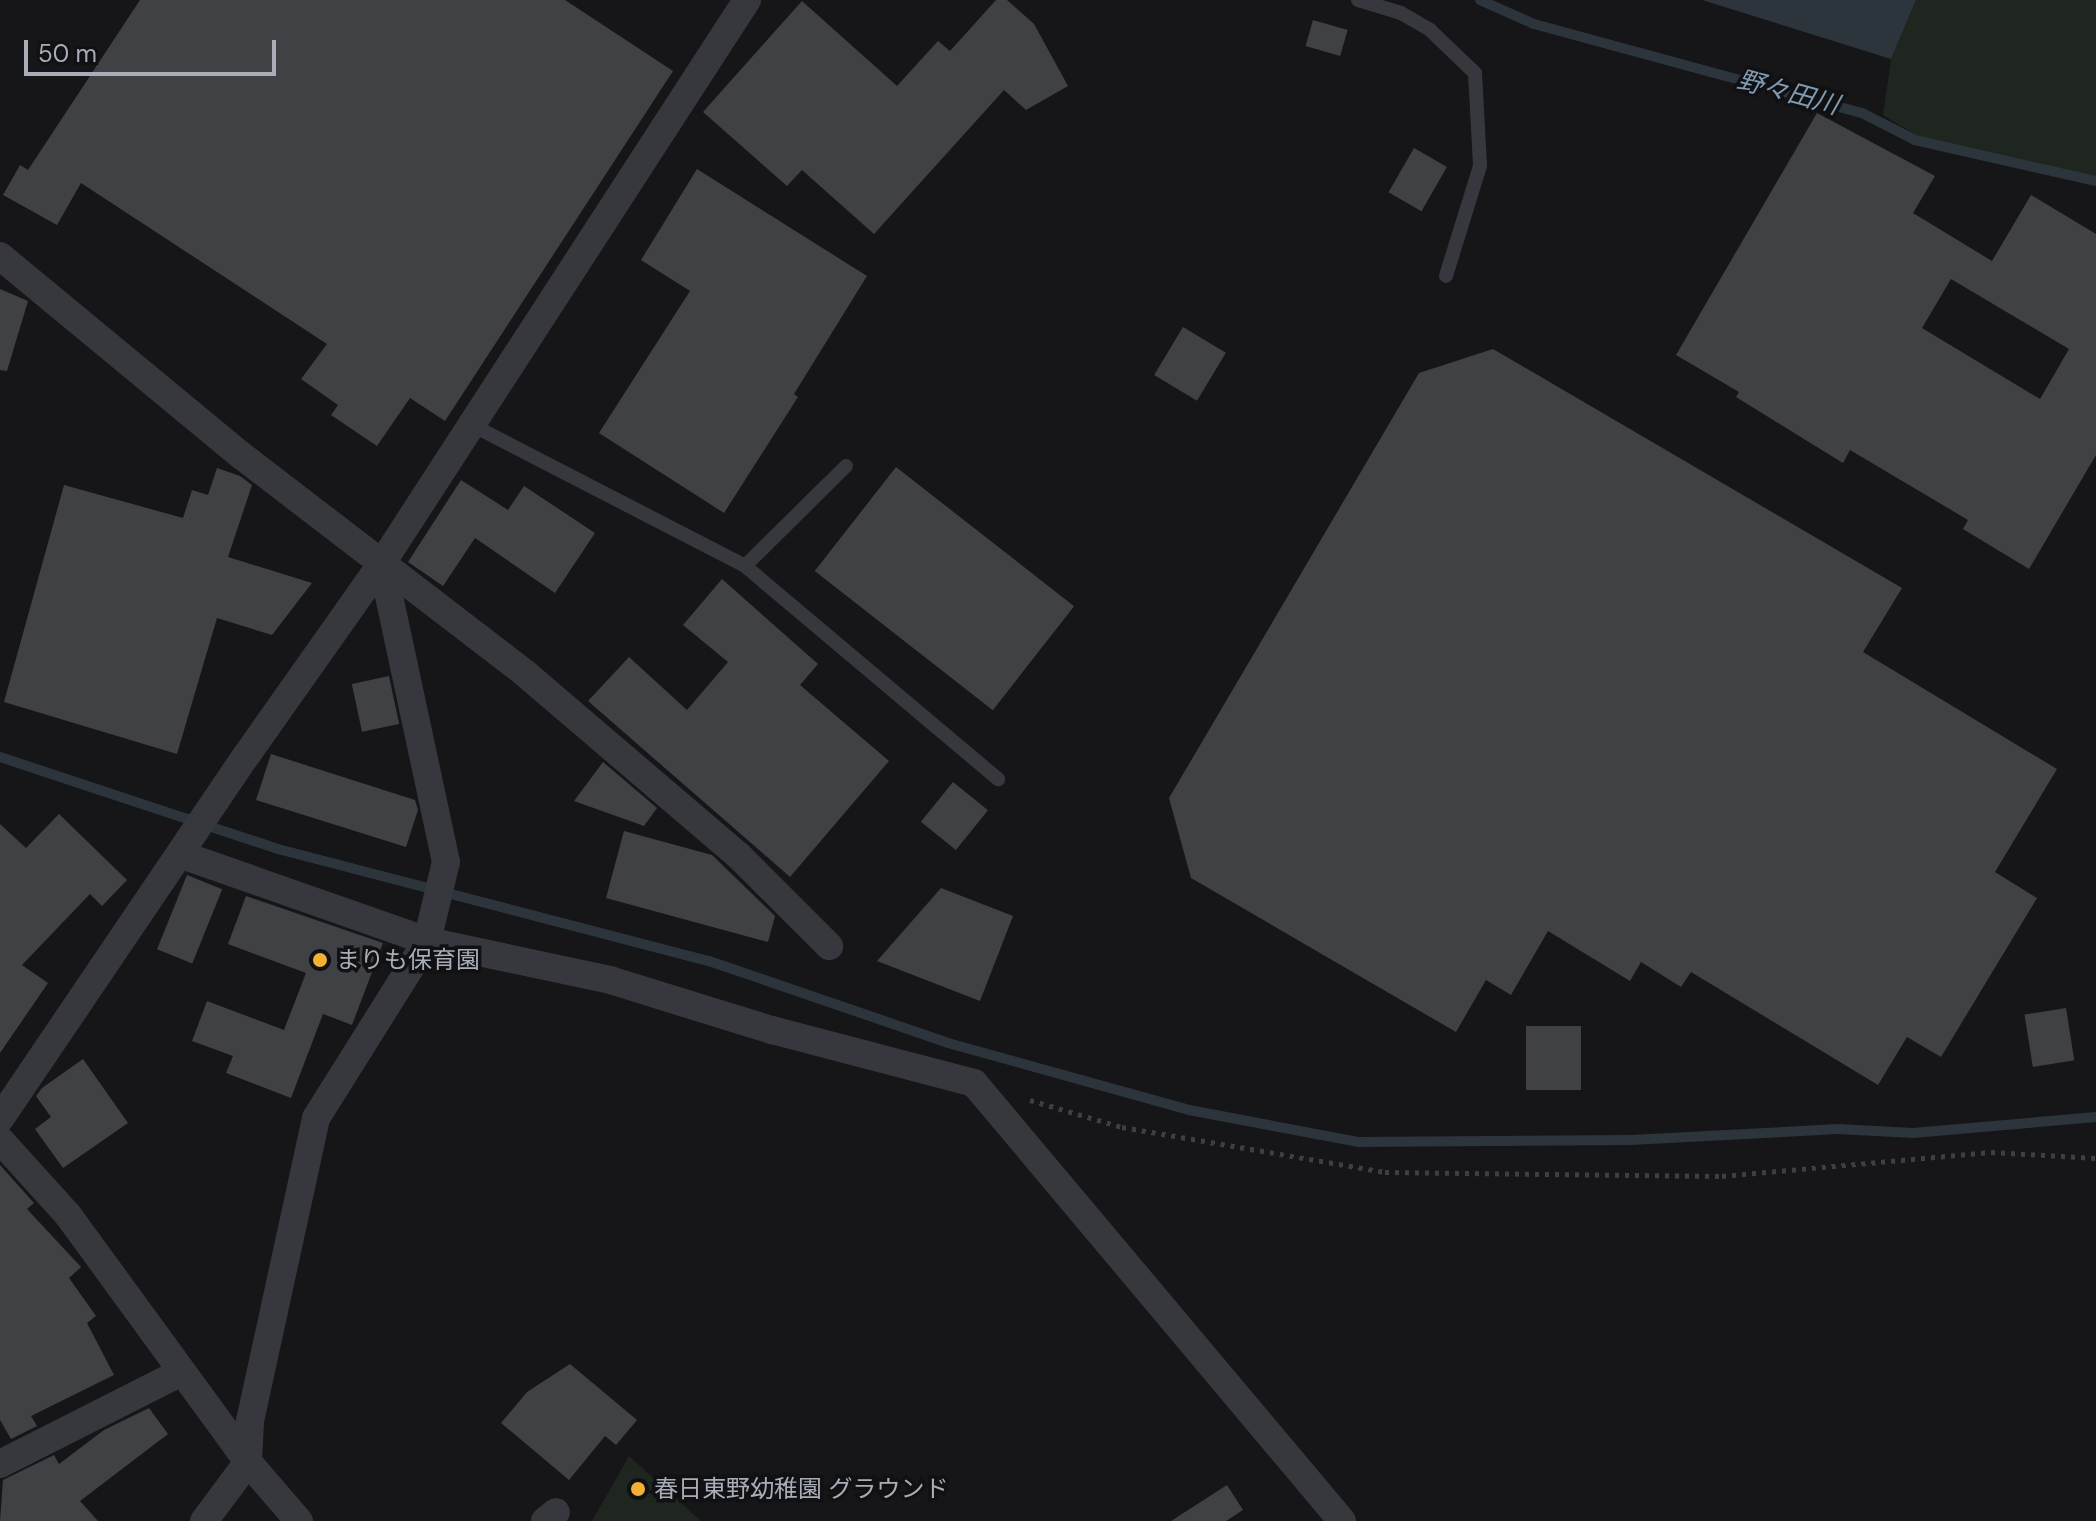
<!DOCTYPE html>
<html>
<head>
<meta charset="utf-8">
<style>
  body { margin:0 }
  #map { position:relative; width:2096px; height:1521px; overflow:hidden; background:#161618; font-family:"DM Sans","Noto Sans JP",sans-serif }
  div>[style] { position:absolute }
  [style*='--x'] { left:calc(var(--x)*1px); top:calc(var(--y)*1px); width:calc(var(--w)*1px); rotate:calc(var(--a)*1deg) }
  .green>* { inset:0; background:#1e261f }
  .water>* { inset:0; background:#2c353c }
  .stream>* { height:10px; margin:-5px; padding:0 5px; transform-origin:5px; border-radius:5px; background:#2c353c }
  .building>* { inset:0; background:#404145; transform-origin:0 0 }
  .path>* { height:5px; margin-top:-2.5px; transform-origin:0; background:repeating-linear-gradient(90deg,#3d3f44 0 4px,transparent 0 10px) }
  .service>* { height:14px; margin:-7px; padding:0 7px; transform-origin:7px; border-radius:7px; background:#37383d }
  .minor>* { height:28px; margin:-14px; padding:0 14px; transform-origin:14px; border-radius:14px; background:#37383d }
  .dots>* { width:22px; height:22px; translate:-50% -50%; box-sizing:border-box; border:4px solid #111113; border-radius:50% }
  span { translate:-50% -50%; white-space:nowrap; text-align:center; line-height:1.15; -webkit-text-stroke:7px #111113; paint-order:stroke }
  .poi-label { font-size:24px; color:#a8adb8 }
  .left { translate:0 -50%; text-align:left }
  .water-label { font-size:26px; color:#7f9bb3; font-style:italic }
  .scale { position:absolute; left:24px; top:40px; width:252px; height:36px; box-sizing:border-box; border:4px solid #a8adb8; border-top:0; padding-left:10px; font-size:24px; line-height:28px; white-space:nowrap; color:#a8adb8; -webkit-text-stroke:6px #111113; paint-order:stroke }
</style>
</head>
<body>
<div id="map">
  <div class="green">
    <div style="clip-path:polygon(1916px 0,2096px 0,2096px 177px,1926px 141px,1883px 115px,1891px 59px)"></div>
    <div style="clip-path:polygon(629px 1456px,701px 1521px,592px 1521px)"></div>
  </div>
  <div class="water">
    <div style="clip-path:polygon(1702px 0,1916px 0,1891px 59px)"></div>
  </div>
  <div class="stream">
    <div style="--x:1480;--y:0;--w:59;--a:24"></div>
    <div style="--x:1534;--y:24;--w:340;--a:15.2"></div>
    <div style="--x:1862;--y:113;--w:59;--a:27"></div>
    <div style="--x:1915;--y:140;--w:186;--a:12.8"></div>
    <div style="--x:0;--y:757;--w:293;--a:18.3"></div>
    <div style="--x:278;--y:849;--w:445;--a:14.6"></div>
    <div style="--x:709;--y:961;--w:253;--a:18.9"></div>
    <div style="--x:948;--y:1043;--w:250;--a:15.5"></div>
    <div style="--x:1189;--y:1110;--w:173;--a:10.7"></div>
    <div style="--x:1359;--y:1142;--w:271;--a:-0.4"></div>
    <div style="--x:1630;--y:1140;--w:208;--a:-3"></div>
    <div style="--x:1838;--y:1129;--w:75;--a:3.1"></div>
    <div style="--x:1913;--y:1133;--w:184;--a:-5"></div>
  </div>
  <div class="building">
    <div style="clip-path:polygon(140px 0,565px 0,673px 71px,445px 421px,410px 398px,377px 446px,331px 415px,338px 405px,301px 379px,327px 344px,81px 183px,57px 225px,3px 195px,20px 165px,28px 170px)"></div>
    <div style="clip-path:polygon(996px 0,1007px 0,1034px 24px,1068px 86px,1026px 110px,1004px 90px,874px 234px,802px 170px,787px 186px,703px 112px,802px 1px,897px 86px,938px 41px,950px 51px)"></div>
    <div style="left:1313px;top:20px;width:36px;height:27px;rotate:16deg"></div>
    <div style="clip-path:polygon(evenodd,1817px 113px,1935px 176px,1913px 213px,1992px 261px,2031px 195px,2096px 234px,2096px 455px,2029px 569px,1963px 529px,1968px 520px,1850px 450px,1843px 463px,1736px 397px,1739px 392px,1676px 355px,1817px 113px,1951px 279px,2069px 349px,2040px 399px,1922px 328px,1951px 279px)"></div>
    <div style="left:1414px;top:148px;width:38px;height:51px;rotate:30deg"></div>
    <div style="clip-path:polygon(697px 169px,867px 276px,794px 394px,798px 397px,724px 513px,599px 433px,690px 291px,641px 260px)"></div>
    <div style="clip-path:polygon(0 289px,28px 301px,7px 371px,0 370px)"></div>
    <div style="left:1183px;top:327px;width:50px;height:56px;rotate:31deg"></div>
    <div style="clip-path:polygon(1493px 349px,1902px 588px,1863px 652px,2057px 769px,1995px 872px,2037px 898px,1941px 1057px,1907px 1037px,1878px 1085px,1691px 972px,1681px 987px,1641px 962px,1630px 981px,1548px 931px,1511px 995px,1486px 980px,1456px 1032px,1191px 878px,1169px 798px,1419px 373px)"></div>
    <div style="left:896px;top:467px;width:226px;height:132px;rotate:38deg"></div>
    <div style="clip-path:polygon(217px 468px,240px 476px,252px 485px,228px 557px,312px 583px,272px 635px,217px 618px,177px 754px,4px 702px,64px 485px,183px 518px,192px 490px,208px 495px)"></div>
    <div style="clip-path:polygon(461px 480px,508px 510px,524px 486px,595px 533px,555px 593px,475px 538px,443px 586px,408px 562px)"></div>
    <div style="clip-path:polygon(722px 579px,818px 664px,800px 685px,889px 761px,790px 877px,588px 701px,629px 657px,687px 710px,728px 662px,683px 625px)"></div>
    <div style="left:389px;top:676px;width:49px;height:38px;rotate:78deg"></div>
    <div style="clip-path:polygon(271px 754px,415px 800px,418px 810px,406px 847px,256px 800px)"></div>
    <div style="clip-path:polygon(603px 762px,657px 808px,644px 826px,574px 801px)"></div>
    <div style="left:953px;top:782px;width:45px;height:51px;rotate:39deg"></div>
    <div style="clip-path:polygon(59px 814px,127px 880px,102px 906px,90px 894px,22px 965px,48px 983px,0 1053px,0 824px,26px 848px)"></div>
    <div style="clip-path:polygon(624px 831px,712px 855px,775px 916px,768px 942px,606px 898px)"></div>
    <div style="left:187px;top:875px;width:38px;height:80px;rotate:22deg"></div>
    <div style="clip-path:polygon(941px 888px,1013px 916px,980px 1001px,877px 961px)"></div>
    <div style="clip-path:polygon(246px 896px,383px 943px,352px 1025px,323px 1014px,291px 1098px,226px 1073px,233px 1056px,192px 1041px,207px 1001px,284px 1030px,306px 973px,228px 944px)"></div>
    <div style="left:2066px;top:1008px;width:53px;height:42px;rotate:81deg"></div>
    <div style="left:1526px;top:1026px;width:55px;height:64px"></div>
    <div style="clip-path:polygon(83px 1059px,128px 1123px,63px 1168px,35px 1129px,51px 1117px,36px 1096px,42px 1088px)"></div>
    <div style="clip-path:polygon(0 1165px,34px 1203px,27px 1209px,81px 1267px,69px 1278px,96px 1316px,87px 1323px,114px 1375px,31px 1416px,37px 1426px,11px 1439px,0 1420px)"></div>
    <div style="clip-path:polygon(570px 1364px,637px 1420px,616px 1445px,605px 1436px,569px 1480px,501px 1423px,527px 1392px)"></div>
    <div style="clip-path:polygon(149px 1408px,168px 1434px,80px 1501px,98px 1521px,0 1521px,3px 1480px,54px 1455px,59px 1464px,104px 1430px)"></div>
    <div style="clip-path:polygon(1227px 1485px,1243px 1510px,1226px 1521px,1171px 1521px)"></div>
  </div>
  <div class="path">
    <div style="--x:1030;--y:1100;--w:96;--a:16.4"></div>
    <div style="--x:1122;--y:1127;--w:267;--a:9.7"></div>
    <div style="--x:1385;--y:1172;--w:337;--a:0.7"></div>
    <div style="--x:1722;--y:1176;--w:270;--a:-5.1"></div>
    <div style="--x:1991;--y:1152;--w:105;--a:3.3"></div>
  </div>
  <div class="service">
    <div style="--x:1358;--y:0;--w:45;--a:16.8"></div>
    <div style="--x:1401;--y:13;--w:34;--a:30"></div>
    <div style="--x:1430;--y:30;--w:62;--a:43.7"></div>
    <div style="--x:1475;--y:73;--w:93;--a:86.9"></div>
    <div style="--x:1480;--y:166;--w:115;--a:107.2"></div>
    <div style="--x:472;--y:425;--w:307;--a:27.3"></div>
    <div style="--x:745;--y:566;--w:331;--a:40.1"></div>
    <div style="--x:745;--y:566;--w:142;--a:-44.7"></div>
  </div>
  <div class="minor">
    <div style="--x:0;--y:256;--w:314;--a:39.6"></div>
    <div style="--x:242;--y:456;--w:359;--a:37.5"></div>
    <div style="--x:527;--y:675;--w:277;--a:40.5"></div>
    <div style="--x:738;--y:855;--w:129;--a:45"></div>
    <div style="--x:182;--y:855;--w:260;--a:19.3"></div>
    <div style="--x:427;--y:941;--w:187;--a:12"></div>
    <div style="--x:610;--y:980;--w:170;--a:17.2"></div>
    <div style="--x:772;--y:1030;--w:209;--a:14.7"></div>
    <div style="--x:974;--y:1083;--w:572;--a:49.96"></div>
    <div style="--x:0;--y:1119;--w:439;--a:-55.9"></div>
    <div style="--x:246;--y:756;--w:236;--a:-54.8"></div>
    <div style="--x:382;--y:563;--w:671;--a:-57.04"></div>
    <div style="--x:0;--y:1140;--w:101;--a:47.8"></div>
    <div style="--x:68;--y:1215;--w:306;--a:53.9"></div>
    <div style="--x:248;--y:1462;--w:78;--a:49.2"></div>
    <div style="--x:0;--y:1464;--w:203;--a:-26.9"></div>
    <div style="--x:204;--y:1521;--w:74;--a:-53.3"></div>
    <div style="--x:248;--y:1462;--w:41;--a:-87.2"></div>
    <div style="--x:250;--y:1421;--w:310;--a:-77.7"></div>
    <div style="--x:316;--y:1118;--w:209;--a:-57.9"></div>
    <div style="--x:427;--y:941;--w:81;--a:-76.5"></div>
    <div style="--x:446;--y:862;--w:306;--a:-102.1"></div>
    <div style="--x:545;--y:1521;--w:14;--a:-39"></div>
  </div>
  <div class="dots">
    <div style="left:320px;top:960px;background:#f2b134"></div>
    <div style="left:638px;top:1489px;background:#f2b134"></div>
  </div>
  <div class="poi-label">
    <span class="left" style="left:336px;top:960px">まりも保育園</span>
    <span class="left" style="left:654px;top:1489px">春日東野幼稚園 グラウンド</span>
  </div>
  <div class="water-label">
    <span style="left:1788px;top:93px;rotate:15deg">野々田川</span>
  </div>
  <div class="scale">50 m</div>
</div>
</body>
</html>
